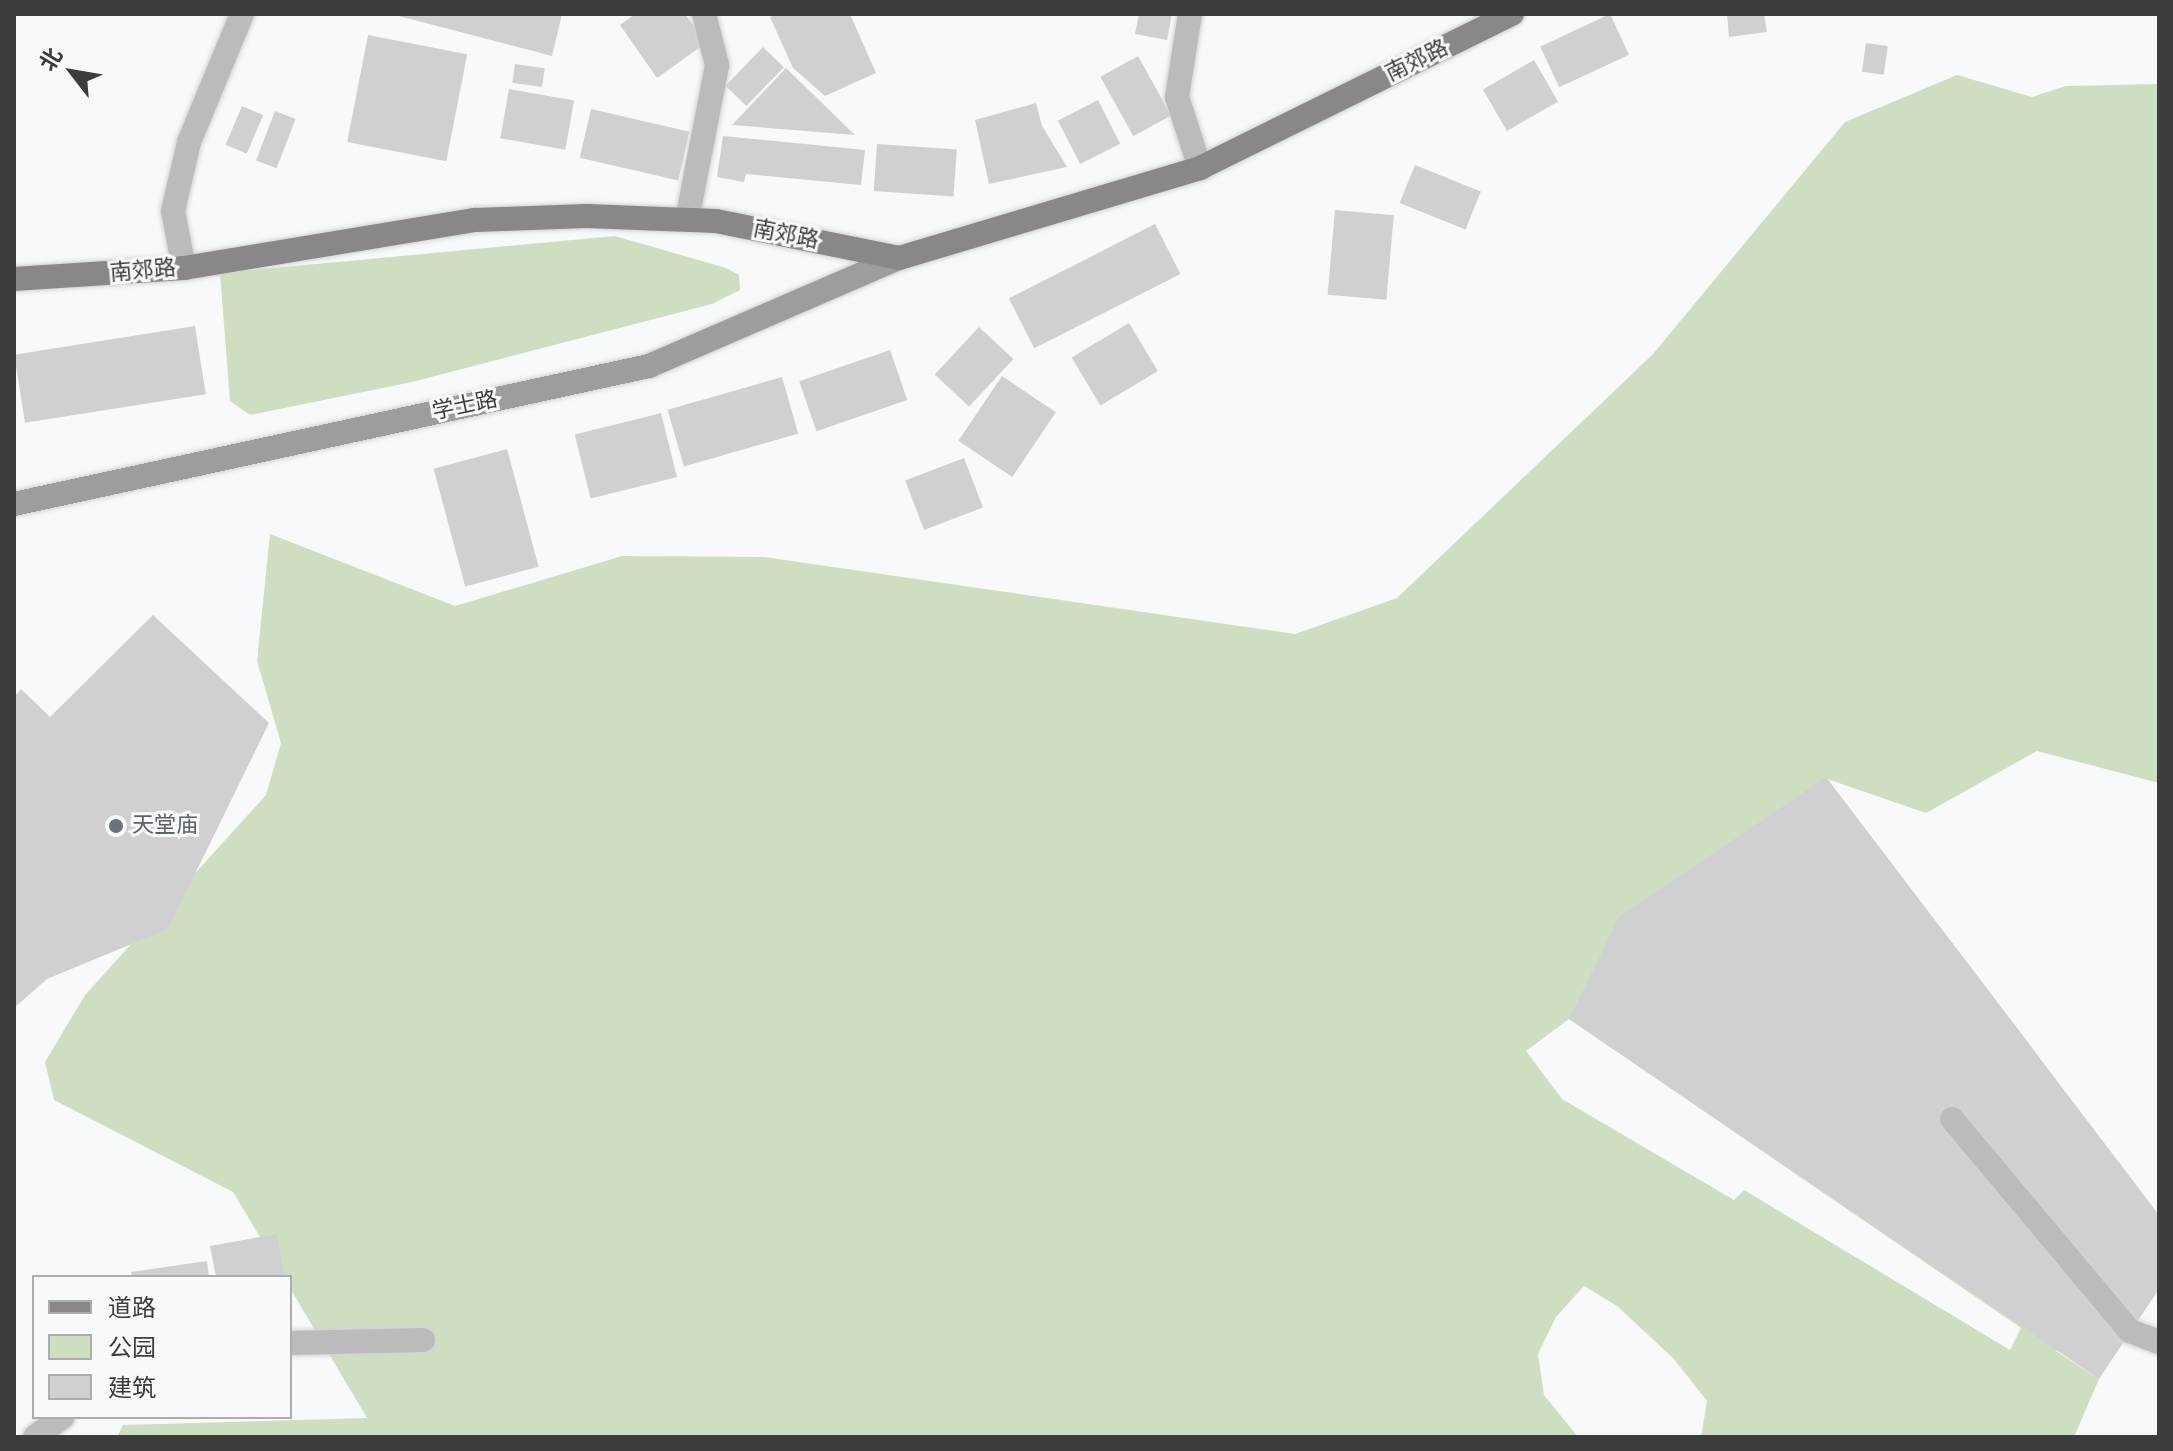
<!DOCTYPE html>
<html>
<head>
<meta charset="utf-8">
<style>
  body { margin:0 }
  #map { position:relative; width:2173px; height:1451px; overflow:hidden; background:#f8f9fa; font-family:"Source Sans 3","Noto Sans SC",sans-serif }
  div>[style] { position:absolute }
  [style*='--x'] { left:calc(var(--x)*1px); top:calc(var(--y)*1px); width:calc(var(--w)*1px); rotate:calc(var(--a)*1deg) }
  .green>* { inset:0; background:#cedfc1 }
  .building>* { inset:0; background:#d0d0d2; transform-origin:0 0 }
  .roads { filter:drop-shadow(0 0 2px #d2d3d4) drop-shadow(0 0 2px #d2d3d4) }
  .minor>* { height:24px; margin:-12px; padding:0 12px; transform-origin:12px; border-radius:12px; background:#bcbbbb }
  .secondary>* { height:24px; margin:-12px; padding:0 12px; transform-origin:12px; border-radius:12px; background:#9e9d9d }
  .primary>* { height:24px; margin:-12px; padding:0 12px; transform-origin:12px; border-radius:12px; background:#898787 }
  .dots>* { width:22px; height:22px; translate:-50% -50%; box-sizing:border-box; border:4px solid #f8f9fa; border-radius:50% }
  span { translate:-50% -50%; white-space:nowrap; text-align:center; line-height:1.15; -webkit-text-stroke:6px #f8f9fa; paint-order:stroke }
  .street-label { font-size:22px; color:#3c3c3c }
  .worship-label { font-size:22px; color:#5b616d }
  .left { translate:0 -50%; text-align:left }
  .frame { position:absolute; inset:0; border:16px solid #3c3c3c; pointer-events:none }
  .legend { position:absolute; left:32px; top:1275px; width:260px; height:144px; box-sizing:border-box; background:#f8f9fa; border:2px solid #adadae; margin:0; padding:10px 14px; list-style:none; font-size:24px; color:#3c3c3c }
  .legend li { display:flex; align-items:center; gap:16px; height:40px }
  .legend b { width:40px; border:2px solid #adadae }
  .north { position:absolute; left:32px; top:32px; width:80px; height:80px; -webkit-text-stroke:6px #f8f9fa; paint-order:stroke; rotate:301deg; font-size:22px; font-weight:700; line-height:32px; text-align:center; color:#3c3c3c }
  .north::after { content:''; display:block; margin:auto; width:28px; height:36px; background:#3c3c3c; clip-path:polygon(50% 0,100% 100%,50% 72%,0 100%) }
</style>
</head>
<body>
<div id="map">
  <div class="green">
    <div style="clip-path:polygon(evenodd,1957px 75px,2032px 97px,2066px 86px,2159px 84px,2159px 783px,2037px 751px,1926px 813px,1827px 779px,2030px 1045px,1937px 1119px,2087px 1313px,2056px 1351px,2099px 1379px,2074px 1437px,1701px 1437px,1707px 1401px,1674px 1359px,1617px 1306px,1584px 1286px,1556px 1317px,1538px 1354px,1544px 1395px,1578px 1437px,117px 1437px,123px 1425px,367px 1418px,290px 1288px,290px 1277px,284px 1277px,233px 1192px,54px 1100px,45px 1062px,85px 995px,266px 795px,281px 743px,257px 661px,270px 534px,455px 606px,622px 556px,764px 557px,1295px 634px,1397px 598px,1653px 354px,1845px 122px,1957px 75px,1569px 1019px,2021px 1328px,2010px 1350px,1744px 1190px,1734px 1200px,1562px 1099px,1526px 1051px,1569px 1019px)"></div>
    <div style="clip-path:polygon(615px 236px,726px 268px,739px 275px,740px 290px,712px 304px,412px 382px,250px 415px,230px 401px,220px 273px)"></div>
  </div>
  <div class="building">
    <div style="clip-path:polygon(391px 14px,562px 14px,552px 56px)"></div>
    <div style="clip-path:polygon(635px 14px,685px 14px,706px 43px,657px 78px,620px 25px)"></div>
    <div style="clip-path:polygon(776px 14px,850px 14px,876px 73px,825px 96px,793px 68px,770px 17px)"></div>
    <div style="clip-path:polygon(1139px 14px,1172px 14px,1167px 40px,1135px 34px)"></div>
    <div style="left:1610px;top:14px;width:45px;height:77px;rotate:65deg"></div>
    <div style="clip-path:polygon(1727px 14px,1764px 14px,1767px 32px,1729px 37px)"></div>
    <div style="left:368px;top:35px;width:101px;height:109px;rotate:11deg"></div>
    <div style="left:1866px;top:43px;width:22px;height:29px;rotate:8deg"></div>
    <div style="left:763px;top:47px;width:29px;height:54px;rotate:44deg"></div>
    <div style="left:1138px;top:56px;width:68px;height:43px;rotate:61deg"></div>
    <div style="left:1534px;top:60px;width:48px;height:59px;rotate:60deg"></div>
    <div style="left:515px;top:64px;width:30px;height:19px;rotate:8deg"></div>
    <div style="clip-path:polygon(786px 68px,855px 135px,732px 125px)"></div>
    <div style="left:509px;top:89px;width:66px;height:50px;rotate:10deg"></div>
    <div style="left:1098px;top:100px;width:49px;height:45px;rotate:63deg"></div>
    <div style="clip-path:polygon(1036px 103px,1042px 126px,1067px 167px,989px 184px,975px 120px)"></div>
    <div style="left:242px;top:106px;width:23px;height:42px;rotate:23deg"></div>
    <div style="left:591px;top:109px;width:101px;height:50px;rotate:13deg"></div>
    <div style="left:275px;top:111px;width:22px;height:53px;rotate:21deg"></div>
    <div style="clip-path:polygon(723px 136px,865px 150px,861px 185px,746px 174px,744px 182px,717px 177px)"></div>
    <div style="left:877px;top:144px;width:80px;height:47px;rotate:4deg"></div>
    <div style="left:1415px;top:165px;width:71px;height:41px;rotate:22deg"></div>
    <div style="left:1335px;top:210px;width:59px;height:85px;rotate:5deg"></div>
    <div style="left:1155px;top:224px;width:56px;height:164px;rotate:63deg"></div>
    <div style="left:1129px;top:323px;width:56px;height:67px;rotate:59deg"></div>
    <div style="left:195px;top:326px;width:69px;height:183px;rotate:81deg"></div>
    <div style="left:979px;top:327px;width:47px;height:65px;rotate:43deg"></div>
    <div style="left:890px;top:350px;width:53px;height:96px;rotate:71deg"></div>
    <div style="left:1002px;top:376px;width:65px;height:78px;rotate:34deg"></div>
    <div style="left:782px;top:377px;width:59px;height:119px;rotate:74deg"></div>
    <div style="left:661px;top:413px;width:66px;height:89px;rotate:76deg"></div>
    <div style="left:507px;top:449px;width:122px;height:76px;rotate:75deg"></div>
    <div style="left:964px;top:458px;width:53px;height:63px;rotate:69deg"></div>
    <div style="clip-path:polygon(153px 615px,269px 723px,168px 929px,47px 979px,14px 1008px,14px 697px,21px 689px,50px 717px)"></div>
    <div style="clip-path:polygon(1826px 777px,2159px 1215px,2159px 1289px,2099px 1379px,1569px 1019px,1619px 917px)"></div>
    <div style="clip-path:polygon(277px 1234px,285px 1277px,216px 1277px,210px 1246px)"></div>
    <div style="clip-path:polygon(207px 1261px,209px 1277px,132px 1277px,131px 1272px)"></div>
  </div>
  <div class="roads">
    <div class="minor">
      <div style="--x:1190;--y:14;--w:84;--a:98.9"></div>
      <div style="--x:1177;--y:97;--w:75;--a:72.1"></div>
      <div style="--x:687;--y:220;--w:158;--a:-79"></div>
      <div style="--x:717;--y:65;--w:53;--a:-104.3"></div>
      <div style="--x:184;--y:268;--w:58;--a:-100.9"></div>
      <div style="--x:173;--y:211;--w:71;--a:-76.9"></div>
      <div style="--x:189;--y:142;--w:139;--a:-67.5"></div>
      <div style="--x:1952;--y:1119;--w:277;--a:50"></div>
      <div style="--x:2130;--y:1331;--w:31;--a:21"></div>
      <div style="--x:290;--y:1343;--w:133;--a:-1.3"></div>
      <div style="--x:35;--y:1437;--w:34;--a:-36"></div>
    </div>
    <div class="secondary">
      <div style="--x:14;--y:504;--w:650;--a:-12.26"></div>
      <div style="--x:649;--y:366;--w:272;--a:-23.4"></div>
    </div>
    <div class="primary">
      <div style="--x:14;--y:279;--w:170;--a:-3.7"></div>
      <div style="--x:184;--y:268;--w:295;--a:-9.4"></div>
      <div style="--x:475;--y:220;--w:112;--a:-2"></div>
      <div style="--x:587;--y:216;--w:129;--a:2.2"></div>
      <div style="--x:716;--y:221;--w:187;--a:11.4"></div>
      <div style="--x:899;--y:258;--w:314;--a:-16.6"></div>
      <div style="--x:1200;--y:168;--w:348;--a:-26.3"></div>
    </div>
  </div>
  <div class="dots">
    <div style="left:116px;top:826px;background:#6b7280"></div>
  </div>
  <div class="street-label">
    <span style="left:1417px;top:61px;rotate:-26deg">南郊路</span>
    <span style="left:786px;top:235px;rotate:11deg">南郊路</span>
    <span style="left:143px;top:271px;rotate:-5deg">南郊路</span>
    <span style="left:465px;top:406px;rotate:-12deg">学士路</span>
  </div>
  <div class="worship-label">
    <span class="left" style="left:132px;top:826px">天堂庙</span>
  </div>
  <div class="frame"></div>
  <ul class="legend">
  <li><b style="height:10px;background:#898787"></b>道路</li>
  <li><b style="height:22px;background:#cedfc1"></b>公园</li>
  <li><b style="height:22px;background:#d0d0d2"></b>建筑</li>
  </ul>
  <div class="north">北</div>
</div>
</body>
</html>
